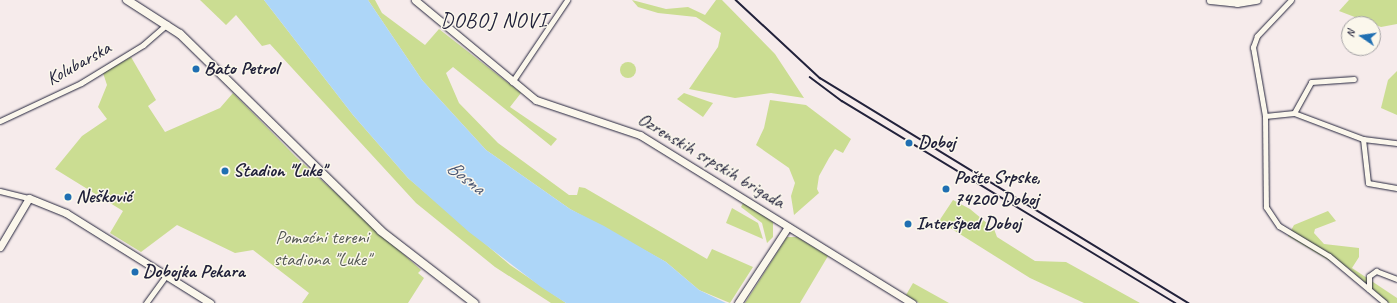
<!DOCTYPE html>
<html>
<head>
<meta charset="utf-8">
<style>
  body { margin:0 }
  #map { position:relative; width:1397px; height:303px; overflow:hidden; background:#f6ebeb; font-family:Caveat,sans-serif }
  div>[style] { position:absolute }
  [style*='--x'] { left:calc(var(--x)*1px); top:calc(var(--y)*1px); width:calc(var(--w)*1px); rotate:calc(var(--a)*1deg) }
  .green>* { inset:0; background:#cbdd92 }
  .round { border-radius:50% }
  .water>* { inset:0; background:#add6f8 }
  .roads { filter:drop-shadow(0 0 1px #22223b) drop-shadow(0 0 1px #22223b) }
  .street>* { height:5px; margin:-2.5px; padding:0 2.5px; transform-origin:2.5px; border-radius:2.5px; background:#fbf7ec }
  .secondary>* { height:7px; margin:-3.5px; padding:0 3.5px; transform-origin:3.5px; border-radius:3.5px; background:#fbf7ec }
  .primary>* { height:8px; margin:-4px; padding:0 4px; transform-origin:4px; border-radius:4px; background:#fbf7ec }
  .rail>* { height:1.5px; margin:-0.75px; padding:0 0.75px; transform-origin:0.75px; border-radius:0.75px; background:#22223b }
  .dots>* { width:11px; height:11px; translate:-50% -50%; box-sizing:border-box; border:2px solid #fbf7ec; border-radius:50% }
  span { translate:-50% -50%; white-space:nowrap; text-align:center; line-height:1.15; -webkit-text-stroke:3px #fbf7ec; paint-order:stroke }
  .street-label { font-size:19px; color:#22223b }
  .poi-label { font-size:19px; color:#22223b; font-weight:700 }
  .left { translate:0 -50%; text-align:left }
  .park-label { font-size:19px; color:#555a55 }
  .water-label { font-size:20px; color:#4c5874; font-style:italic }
  .quarter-label { font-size:21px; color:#22223b; letter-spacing:1px }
  .north { position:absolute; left:1341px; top:16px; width:40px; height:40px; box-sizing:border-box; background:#fbf7ec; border:1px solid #a4a2a5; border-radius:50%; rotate:283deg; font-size:11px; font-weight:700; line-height:16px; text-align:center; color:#22223b }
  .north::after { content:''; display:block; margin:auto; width:14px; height:18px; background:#1f6fb2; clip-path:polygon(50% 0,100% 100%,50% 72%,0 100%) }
</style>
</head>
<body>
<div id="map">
  <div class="green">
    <div style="clip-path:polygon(200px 0,264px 0,353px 115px,408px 178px,510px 265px,566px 303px,551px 303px,495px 267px,416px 203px,270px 44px,262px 46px,236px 15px,226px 25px)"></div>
    <div style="clip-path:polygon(368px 0,375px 0,382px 13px,425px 45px,439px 29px,521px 93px,510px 107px,557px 139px,551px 146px,453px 67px,446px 73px,459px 103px,498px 143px,569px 195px,577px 195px,579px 187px,585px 188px,707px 259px,712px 249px,753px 267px,730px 303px,699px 290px,666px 262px,570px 209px,486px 150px,422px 80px)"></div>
    <div style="clip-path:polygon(632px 0,666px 9px,688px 7px,705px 15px,716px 0,722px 0,775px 54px,804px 98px,771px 93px,735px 98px,689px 89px,718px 47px,721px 33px,696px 17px,658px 13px,638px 7px)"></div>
    <div style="clip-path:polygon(1349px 0,1397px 0,1397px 24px,1381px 27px,1339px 11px)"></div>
    <div style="clip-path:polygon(131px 57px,156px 100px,148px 106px,165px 132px,220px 108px,233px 93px,296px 157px,421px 270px,418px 273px,424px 278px,408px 303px,302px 303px,309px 293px,253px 250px,235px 253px,177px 225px,141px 252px,110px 233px,123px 211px,55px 169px,82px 136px,107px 119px,98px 107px,107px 85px,103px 73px)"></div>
    <div class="round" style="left:620px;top:62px;width:16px;height:16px"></div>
    <div style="clip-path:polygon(1397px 71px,1397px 115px,1381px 108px,1388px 80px)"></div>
    <div style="clip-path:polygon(684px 93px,713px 103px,703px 117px,677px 99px)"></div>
    <div style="clip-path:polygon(770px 100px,806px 105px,851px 139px,843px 153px,835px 149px,829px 158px,819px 176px,817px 189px,819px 193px,794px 215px,791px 196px,795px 183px,789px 168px,756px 145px,764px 128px)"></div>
    <div style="clip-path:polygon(953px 200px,970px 209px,994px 229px,997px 237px,1035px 261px,1066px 262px,1140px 303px,1084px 303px,1030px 278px,939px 221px)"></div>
    <div style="clip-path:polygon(743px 203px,773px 222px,773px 237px,767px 243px,762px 223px,741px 207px)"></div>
    <div style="clip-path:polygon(732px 208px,758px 223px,763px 239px,726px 223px)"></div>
    <div style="clip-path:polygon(1328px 211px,1336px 221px,1315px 229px,1314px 233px,1324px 244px,1359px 248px,1359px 257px,1352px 268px,1397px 298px,1397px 303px,1389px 303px,1347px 267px,1335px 264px,1288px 236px,1294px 225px)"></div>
    <div style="clip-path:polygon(787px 237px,797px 237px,828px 256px,800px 303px,745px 303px)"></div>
    <div style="clip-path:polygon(913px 283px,949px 303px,919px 303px,906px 295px)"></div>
  </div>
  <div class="water">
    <div style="clip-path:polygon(264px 0,368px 0,422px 80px,486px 150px,570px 209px,604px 226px,666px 262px,699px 290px,726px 303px,566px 303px,541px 287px,469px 232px,408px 178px,353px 115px)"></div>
  </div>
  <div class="roads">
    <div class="street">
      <div style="--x:1291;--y:0;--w:50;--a:133.4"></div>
      <div style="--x:1257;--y:36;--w:12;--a:110"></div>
      <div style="--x:1253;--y:47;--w:70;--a:80.1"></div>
      <div style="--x:1265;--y:116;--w:91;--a:89.4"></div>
      <div style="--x:1266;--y:207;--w:23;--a:56"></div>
      <div style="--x:1279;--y:226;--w:58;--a:31"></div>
      <div style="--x:1329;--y:256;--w:73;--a:40"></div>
      <div style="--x:512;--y:82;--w:99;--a:-56.1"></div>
      <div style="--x:1294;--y:113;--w:35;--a:-61"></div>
      <div style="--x:1311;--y:82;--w:43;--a:-4"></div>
      <div style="--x:1265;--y:116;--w:29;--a:-6"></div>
      <div style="--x:1294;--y:113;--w:74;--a:20.6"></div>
      <div style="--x:1363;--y:139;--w:44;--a:83.5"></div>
      <div style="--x:1368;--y:183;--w:29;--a:10"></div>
      <div style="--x:0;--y:121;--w:89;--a:-25.1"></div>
      <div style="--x:81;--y:83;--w:73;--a:-31.5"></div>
      <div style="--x:143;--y:45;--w:32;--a:-41"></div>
      <div style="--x:1363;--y:139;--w:34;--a:7"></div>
      <div style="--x:0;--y:191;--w:30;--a:14"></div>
      <div style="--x:1369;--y:289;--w:13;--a:-90"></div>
      <div style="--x:1369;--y:276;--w:9;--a:-36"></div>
      <div style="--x:1376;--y:271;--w:22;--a:21"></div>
      <div style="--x:146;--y:303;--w:34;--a:-54"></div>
    </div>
    <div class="secondary">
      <div style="--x:415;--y:0;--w:157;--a:39.6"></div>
      <div style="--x:536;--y:100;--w:110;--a:18.6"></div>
      <div style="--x:640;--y:135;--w:320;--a:31.7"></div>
      <div style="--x:1210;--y:0;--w:27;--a:6"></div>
      <div style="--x:1237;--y:3;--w:20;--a:-9"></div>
      <div style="--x:0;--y:247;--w:57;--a:-59.4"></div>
      <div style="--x:29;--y:198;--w:40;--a:22"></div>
      <div style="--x:66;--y:213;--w:170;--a:32"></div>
      <div style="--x:738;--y:303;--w:91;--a:-56.7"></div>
    </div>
    <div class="primary">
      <div style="--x:127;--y:0;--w:63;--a:32.7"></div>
      <div style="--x:180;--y:34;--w:281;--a:44.4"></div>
      <div style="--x:381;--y:231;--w:118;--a:37.7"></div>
    </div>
  </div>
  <div class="rail">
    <div style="--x:736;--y:0;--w:115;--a:42.9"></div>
    <div style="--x:820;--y:78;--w:432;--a:31.4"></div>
    <div style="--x:810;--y:77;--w:40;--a:37"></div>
    <div style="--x:842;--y:101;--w:390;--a:31.2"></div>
  </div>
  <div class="dots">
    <div style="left:196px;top:69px;background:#1f6fb2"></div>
    <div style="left:909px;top:143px;background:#1f6fb2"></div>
    <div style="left:225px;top:171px;background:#1f6fb2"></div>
    <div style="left:946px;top:189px;background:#1f6fb2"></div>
    <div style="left:68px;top:197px;background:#1f6fb2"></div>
    <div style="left:908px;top:224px;background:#1f6fb2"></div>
    <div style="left:135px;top:272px;background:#1f6fb2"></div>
  </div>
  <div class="street-label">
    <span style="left:79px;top:64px;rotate:-29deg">Kolubarska</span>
    <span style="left:711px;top:161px;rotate:31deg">Ozrenskih srpskih brigada</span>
  </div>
  <div class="poi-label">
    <span class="left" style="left:204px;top:69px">Bato Petrol</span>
    <span class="left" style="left:918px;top:143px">Doboj</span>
    <span class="left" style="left:233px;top:171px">Stadion "Luke"</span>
    <span class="left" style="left:954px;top:189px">Pošte Srpske,<br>74200 Doboj</span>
    <span class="left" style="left:76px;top:197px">Nešković</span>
    <span class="left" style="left:916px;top:224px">Interšped Doboj</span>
    <span class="left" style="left:143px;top:272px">Dobojka Pekara</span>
  </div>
  <div class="park-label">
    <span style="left:322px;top:249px">Pomoćni tereni<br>stadiona "Luke"</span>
  </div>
  <div class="water-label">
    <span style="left:466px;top:177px;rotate:38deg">Bosna</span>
  </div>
  <div class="quarter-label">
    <span style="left:494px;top:20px">DOBOJ NOVI</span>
  </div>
  <div class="north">N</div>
</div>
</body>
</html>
